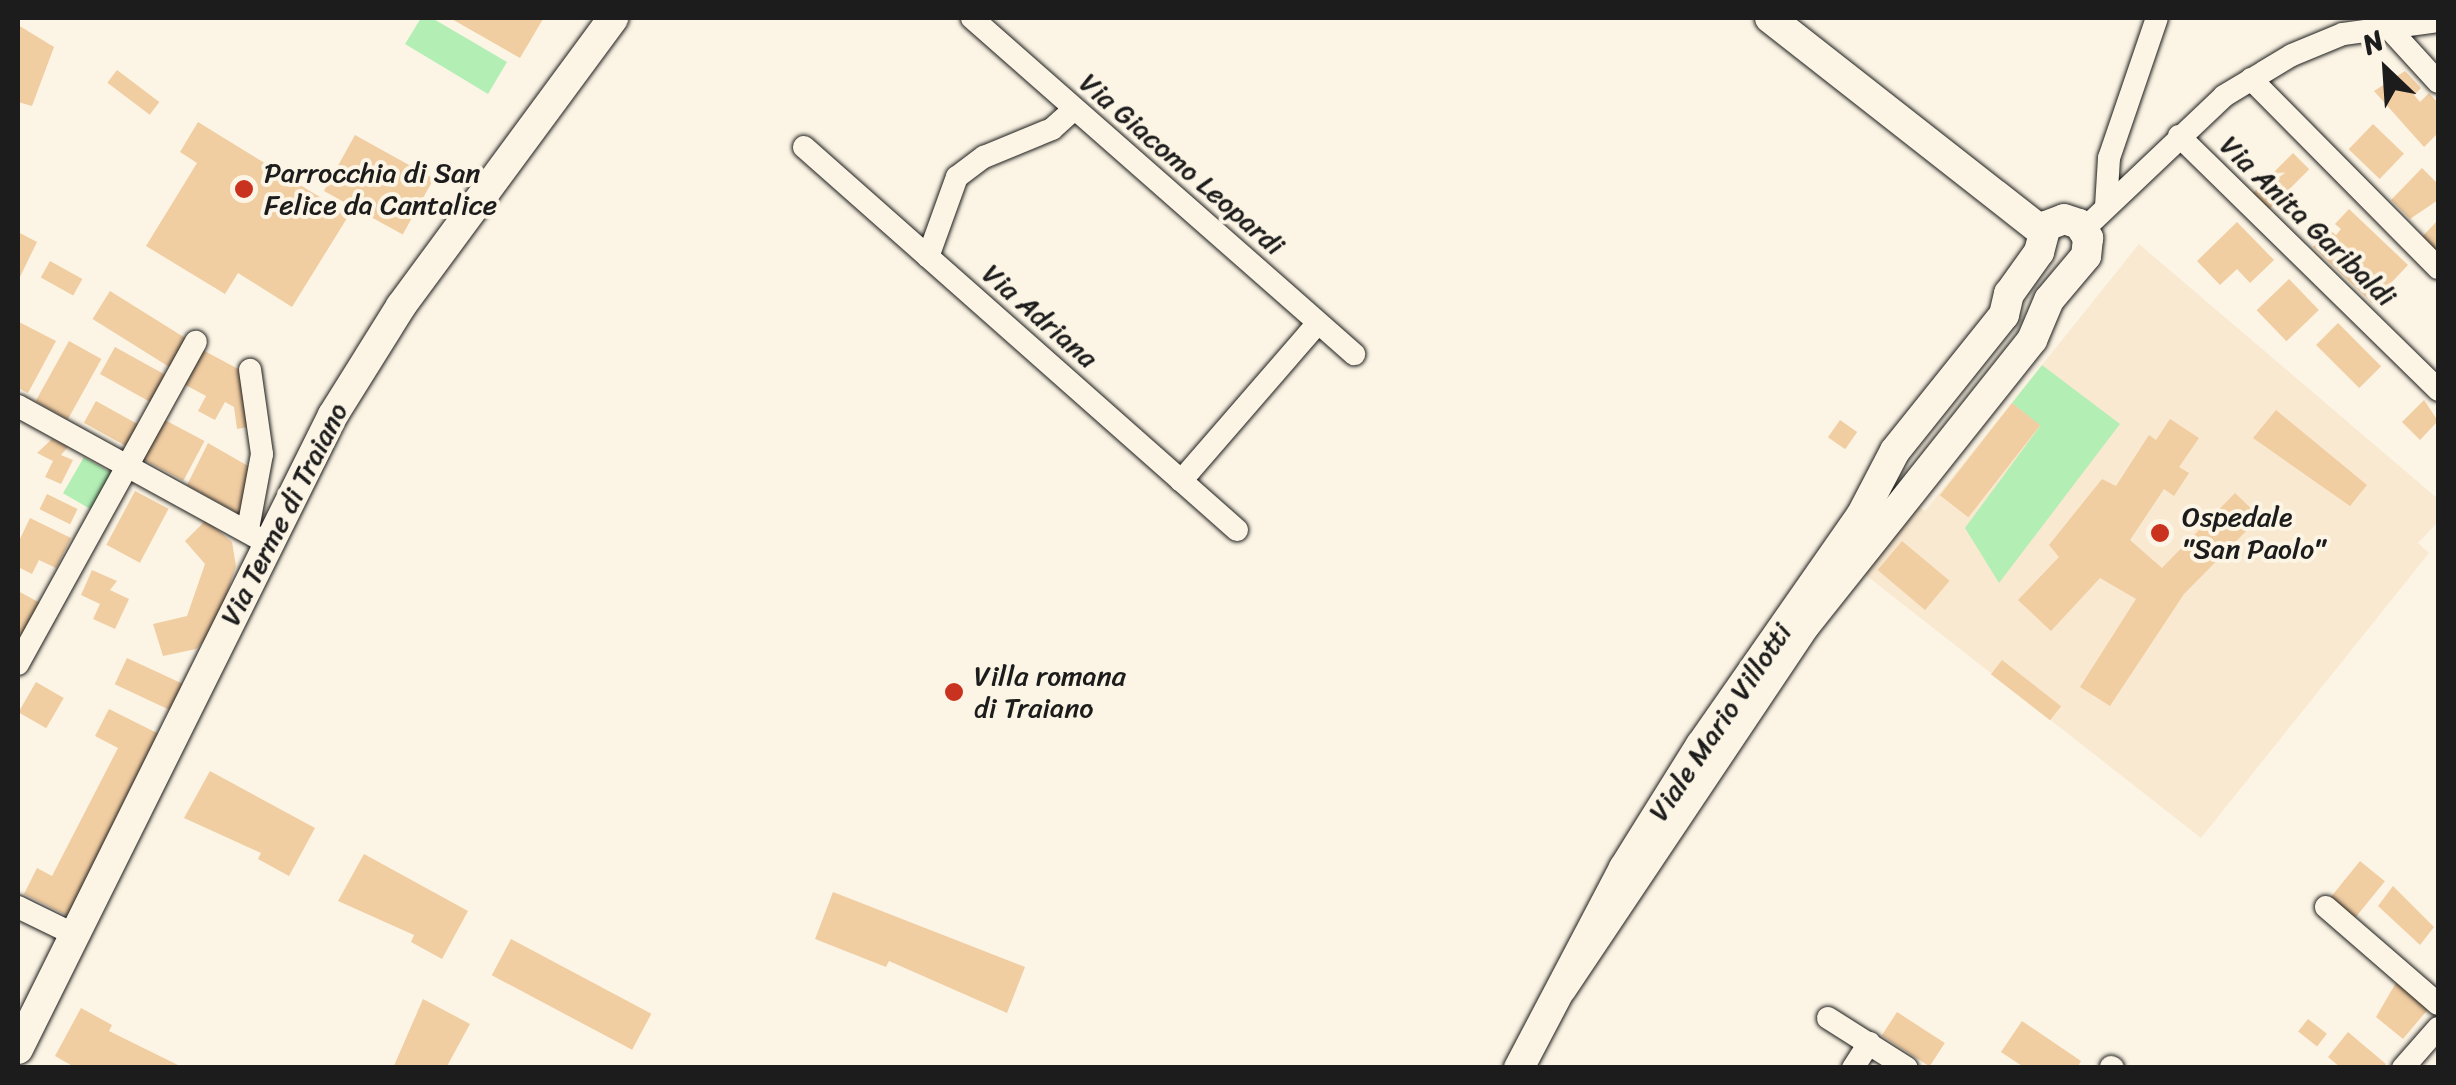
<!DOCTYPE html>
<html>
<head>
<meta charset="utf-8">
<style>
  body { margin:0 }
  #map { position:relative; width:2456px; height:1085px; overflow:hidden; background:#fcf5e5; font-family:Sriracha,sans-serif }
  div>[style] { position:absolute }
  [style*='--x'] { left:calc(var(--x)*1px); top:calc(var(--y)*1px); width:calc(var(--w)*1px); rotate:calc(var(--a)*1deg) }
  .built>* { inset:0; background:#f9e9d1 }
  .green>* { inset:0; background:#b3efb5; transform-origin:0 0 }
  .building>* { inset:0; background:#f1cda2; transform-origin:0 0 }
  .roads { filter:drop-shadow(0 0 2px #1c1c1c) drop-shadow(0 0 2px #1c1c1c) }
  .street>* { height:22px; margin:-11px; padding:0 11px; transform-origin:11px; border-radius:11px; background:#fcf5e5 }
  .secondary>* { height:30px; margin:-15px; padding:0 15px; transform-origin:15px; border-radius:15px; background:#fcf5e5 }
  .dots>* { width:28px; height:28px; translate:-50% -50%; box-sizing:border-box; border:5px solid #fcf5e5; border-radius:50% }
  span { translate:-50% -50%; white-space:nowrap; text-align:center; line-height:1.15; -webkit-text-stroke:8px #fcf5e5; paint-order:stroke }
  .street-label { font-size:28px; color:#1c1c1c }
  .poi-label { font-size:28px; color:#1c1c1c }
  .left { translate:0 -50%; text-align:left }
  .frame { position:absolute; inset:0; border:20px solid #1c1c1c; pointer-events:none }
  .north { position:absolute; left:2336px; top:20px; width:100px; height:100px; -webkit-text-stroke:8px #fcf5e5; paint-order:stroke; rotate:335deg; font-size:28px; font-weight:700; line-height:40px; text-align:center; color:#1c1c1c }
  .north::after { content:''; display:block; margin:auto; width:35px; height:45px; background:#1c1c1c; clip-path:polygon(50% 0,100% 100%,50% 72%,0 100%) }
</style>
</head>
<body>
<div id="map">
  <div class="built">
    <div style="clip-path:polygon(2139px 244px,2438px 499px,2438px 522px,2418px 543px,2429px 553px,2201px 838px,1863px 573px,1914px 504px,1925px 511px)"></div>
  </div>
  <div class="green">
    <div style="clip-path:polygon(421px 18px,432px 18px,507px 62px,488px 94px,405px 44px)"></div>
    <div style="clip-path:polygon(2042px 365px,2120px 424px,1999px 583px,1965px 528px,2040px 426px,2012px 403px)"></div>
    <div style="left:84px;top:457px;width:32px;height:42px;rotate:30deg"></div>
  </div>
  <div class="building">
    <div style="clip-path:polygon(450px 18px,540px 18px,543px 19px,520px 58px)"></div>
    <div style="clip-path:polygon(18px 25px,54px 47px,32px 106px,18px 102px)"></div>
    <div style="left:117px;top:70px;width:53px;height:16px;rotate:37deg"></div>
    <div style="clip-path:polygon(2405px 71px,2421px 88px,2414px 95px,2420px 102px,2429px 93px,2438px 103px,2438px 133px,2424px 147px,2374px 91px)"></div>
    <div style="clip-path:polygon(198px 122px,349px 215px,292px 307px,238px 273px,225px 294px,146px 246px,197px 163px,180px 152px)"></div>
    <div style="left:2373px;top:124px;width:43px;height:35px;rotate:44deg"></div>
    <div style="left:355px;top:135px;width:90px;height:64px;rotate:29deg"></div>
    <div style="left:2293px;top:153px;width:23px;height:58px;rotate:45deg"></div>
    <div style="clip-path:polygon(2422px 168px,2438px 184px,2438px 200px,2410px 219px,2391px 200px)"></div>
    <div style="clip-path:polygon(2349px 209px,2408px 265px,2372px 303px,2313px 247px,2330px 230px,2336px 235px,2341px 229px,2335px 224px)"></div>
    <div style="clip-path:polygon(2438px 220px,2438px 259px,2419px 240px)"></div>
    <div style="clip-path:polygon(2237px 222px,2274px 260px,2250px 283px,2237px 269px,2220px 285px,2197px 261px)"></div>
    <div style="clip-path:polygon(18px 232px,37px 242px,18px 281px)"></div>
    <div style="left:50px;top:261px;width:37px;height:19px;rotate:29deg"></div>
    <div style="left:2289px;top:279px;width:43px;height:45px;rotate:46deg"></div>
    <div style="left:110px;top:291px;width:93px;height:33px;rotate:32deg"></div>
    <div style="clip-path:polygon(19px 322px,56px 341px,28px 393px,18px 388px)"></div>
    <div style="left:2338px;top:323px;width:61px;height:31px;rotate:45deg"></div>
    <div style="left:69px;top:341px;width:37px;height:69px;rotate:29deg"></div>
    <div style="left:115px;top:347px;width:63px;height:31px;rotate:29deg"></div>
    <div style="clip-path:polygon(201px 349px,240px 370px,248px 427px,237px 429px,234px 407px,225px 402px,215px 420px,198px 411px,206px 396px,182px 383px)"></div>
    <div style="clip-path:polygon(2424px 400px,2438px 421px,2420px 440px,2402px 422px)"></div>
    <div style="left:96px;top:401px;width:52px;height:25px;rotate:29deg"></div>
    <div style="left:2012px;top:403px;width:36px;height:117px;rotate:38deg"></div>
    <div style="clip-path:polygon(2276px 410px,2367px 485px,2350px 506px,2253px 438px)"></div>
    <div style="left:163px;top:419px;width:47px;height:45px;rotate:28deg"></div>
    <div style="clip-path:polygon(2170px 419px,2199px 438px,2179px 467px,2189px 473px,2174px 496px,2164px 489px,2130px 540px,2162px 568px,2235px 493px,2260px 517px,2184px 594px,2110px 706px,2080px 687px,2136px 599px,2100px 578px,2051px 631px,2018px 600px,2059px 557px,2049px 545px,2102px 479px,2116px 486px,2149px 435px,2156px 440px)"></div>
    <div style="left:1840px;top:420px;width:21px;height:21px;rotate:35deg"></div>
    <div style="clip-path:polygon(52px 439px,68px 447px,61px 455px,73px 460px,61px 484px,45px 477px,53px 461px,37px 453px)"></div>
    <div style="clip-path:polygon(208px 443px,255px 470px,243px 516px,187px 485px)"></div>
    <div style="left:135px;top:491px;width:38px;height:61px;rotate:28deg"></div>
    <div style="left:47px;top:494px;width:34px;height:17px;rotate:26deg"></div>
    <div style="clip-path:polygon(30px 518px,71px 538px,56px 568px,39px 560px,32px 574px,18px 567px,18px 543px)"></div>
    <div style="clip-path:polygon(206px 520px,232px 542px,236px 566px,215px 630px,196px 649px,163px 656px,153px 624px,187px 616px,205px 564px,185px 541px)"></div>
    <div style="left:1902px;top:541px;width:62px;height:38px;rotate:40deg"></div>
    <div style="clip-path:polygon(92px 570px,117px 581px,110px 590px,129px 599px,115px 629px,93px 619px,100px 604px,81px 595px)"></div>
    <div style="clip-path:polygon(18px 591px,42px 604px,23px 640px,18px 637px)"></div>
    <div style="left:127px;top:658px;width:63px;height:29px;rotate:25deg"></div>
    <div style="left:2002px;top:660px;width:75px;height:18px;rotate:38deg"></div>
    <div style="left:36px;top:682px;width:32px;height:35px;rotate:30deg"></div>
    <div style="clip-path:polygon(109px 709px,161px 735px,68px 916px,24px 894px,37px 868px,52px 876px,118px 748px,95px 736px)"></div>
    <div style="clip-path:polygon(210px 771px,315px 828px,289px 876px,258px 859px,261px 853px,184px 818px)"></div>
    <div style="clip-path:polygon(364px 854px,468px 911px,442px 959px,411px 942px,414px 935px,338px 901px)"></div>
    <div style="left:2360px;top:861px;width:32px;height:52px;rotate:39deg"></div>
    <div style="clip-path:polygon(2393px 886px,2434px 927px,2420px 945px,2378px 906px)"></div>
    <div style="clip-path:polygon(833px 892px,1025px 967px,1007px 1013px,889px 961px,886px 967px,815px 939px)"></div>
    <div style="left:511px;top:939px;width:159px;height:41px;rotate:28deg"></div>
    <div style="clip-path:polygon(2397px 981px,2429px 1008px,2403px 1039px,2376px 1017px)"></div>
    <div style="clip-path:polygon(423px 999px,470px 1024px,446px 1068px,393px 1068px)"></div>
    <div style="clip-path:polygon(81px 1008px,112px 1025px,109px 1031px,184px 1068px,76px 1068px,55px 1056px)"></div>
    <div style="left:1897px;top:1012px;width:57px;height:28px;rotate:33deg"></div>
    <div style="left:2308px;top:1019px;width:24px;height:16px;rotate:38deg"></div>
    <div style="clip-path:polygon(2022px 1021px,2081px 1061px,2077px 1068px,2025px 1068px,2001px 1052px)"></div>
    <div style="clip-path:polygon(2348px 1032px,2386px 1064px,2382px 1068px,2341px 1068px,2328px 1057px)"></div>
  </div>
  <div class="roads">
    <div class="street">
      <div style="--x:972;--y:18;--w:509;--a:41.33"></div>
      <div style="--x:2386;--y:25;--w:77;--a:47.6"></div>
      <div style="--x:2251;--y:79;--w:266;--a:45.3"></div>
      <div style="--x:2179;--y:136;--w:363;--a:44.4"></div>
      <div style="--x:804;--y:147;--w:578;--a:41.49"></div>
      <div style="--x:2106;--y:207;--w:49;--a:-86.5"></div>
      <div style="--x:2109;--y:158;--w:148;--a:-71.1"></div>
      <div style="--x:2084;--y:229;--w:193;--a:-43.5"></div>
      <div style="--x:2224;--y:96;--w:79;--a:-31.1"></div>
      <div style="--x:2292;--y:55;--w:55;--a:-22.4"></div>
      <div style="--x:2343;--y:34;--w:96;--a:-7.8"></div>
      <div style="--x:928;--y:257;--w:85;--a:-70.1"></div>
      <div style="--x:957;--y:177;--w:34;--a:-37"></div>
      <div style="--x:984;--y:157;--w:74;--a:-22.4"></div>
      <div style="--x:1052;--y:129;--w:30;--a:-42"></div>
      <div style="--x:18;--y:406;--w:284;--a:28.8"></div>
      <div style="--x:1181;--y:481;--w:209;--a:-49.1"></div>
      <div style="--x:248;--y:529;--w:76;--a:-79.4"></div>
      <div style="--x:262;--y:454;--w:85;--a:-98.1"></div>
      <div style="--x:18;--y:664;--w:368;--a:-61.1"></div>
      <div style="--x:18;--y:907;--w:59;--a:26.1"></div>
      <div style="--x:2326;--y:907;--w:148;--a:40.9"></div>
      <div style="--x:1828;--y:1018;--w:93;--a:32.3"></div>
      <div style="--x:2111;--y:1067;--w:2;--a:27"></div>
      <div style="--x:1853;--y:1068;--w:30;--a:-57"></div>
      <div style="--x:2403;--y:1068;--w:53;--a:-48.8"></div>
    </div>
    <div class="secondary">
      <div style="--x:1770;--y:18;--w:345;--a:38.1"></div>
      <div style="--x:18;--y:1049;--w:708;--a:-63.58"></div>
      <div style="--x:333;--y:415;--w:128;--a:-58"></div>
      <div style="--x:401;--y:306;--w:358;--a:-53.6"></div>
      <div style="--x:1519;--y:1068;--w:226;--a:-62.3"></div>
      <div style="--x:1624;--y:868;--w:145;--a:-58"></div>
      <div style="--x:1701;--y:745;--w:279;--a:-55.1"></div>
      <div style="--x:1861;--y:516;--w:73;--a:-62.4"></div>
      <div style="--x:1895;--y:451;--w:174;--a:-51.3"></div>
      <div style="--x:2004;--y:315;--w:22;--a:-77"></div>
      <div style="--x:2009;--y:294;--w:52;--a:-54.5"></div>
      <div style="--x:2039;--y:252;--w:27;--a:-75"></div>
      <div style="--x:2046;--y:226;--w:19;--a:-21"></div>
      <div style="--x:2064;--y:219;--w:16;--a:18"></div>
      <div style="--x:2079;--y:224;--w:17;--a:57"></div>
      <div style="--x:2088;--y:238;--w:18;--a:96"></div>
      <div style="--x:2086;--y:256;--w:57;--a:130.1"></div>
      <div style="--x:2049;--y:300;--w:43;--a:113"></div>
      <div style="--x:2032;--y:340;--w:364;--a:128.5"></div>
      <div style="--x:1805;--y:625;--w:437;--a:123.8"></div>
    </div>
  </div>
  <div class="dots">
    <div style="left:244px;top:189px;background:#c8321e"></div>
    <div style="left:2160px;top:533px;background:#c8321e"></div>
    <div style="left:954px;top:692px;background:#c8321e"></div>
  </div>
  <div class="street-label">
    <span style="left:1182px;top:164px;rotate:41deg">Via Giacomo Leopardi</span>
    <span style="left:2308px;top:221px;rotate:44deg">Via Anita Garibaldi</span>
    <span style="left:1040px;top:316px;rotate:41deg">Via Adriana</span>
    <span style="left:284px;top:514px;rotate:-63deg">Via Terme di Traiano</span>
    <span style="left:1720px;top:722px;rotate:-56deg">Viale Mario Villotti</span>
  </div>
  <div class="poi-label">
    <span class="left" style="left:264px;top:189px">Parrocchia di San<br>Felice da Cantalice</span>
    <span class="left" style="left:2182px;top:533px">Ospedale<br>"San Paolo"</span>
    <span class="left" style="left:974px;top:692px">Villa romana<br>di Traiano</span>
  </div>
  <div class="frame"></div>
  <div class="north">N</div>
</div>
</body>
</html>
